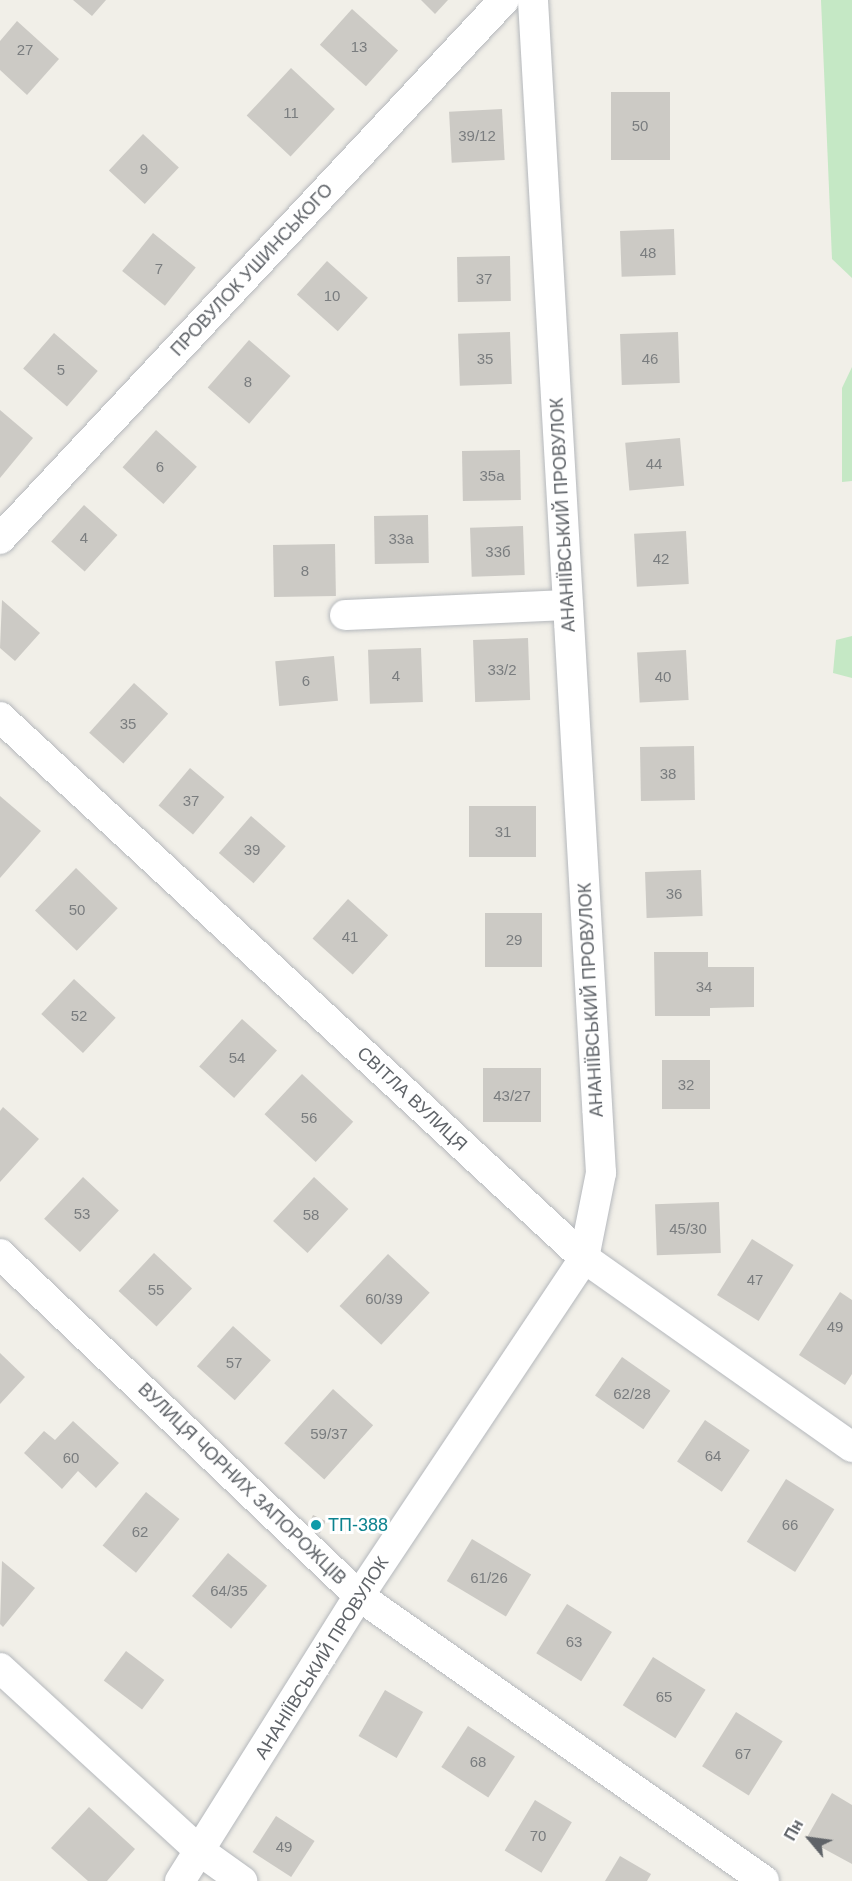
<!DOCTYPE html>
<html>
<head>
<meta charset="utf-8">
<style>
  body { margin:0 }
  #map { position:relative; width:852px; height:1881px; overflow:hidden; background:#f1efe8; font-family:Arial,sans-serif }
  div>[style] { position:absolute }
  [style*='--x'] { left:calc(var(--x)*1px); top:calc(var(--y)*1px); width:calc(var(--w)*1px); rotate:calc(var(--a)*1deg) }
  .green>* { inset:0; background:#c5e8c5 }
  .building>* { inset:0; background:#cccac5; transform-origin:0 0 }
  .roads { filter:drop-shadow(0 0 2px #b5b8bc) drop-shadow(0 0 2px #b5b8bc) }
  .minor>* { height:30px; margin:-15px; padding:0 15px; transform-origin:15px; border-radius:15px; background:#fff }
  .dots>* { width:16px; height:16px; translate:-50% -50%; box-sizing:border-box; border:3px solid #fff; border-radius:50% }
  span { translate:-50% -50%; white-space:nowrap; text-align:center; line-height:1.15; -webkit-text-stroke:6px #fff; paint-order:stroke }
  .number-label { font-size:15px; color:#7a7d7f }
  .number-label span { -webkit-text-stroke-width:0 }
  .street-label { font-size:18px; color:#5f6368 }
  .culture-label { font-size:18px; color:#0d838f }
  .left { translate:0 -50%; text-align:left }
  .north { position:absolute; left:780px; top:1809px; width:60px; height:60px; -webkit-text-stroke:4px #fff; paint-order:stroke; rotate:299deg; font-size:16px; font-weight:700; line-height:24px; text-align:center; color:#5f6368 }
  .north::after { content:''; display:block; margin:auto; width:21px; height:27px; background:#5f6368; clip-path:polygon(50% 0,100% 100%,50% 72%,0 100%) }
</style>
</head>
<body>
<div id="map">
  <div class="green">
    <div style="clip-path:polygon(821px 0,852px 0,852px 278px,832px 259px)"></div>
    <div style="clip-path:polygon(852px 367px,852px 481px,842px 482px,842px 388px)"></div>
    <div style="clip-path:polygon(852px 636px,852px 678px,833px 673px,836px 640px)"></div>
  </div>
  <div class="building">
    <div style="clip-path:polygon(73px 0,106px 0,92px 16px)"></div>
    <div style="clip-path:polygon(421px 0,448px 0,435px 14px)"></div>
    <div style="left:352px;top:9px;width:62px;height:48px;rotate:42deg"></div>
    <div style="clip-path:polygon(17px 21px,59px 59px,27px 95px,0 70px,0 41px)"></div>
    <div style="left:291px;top:68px;width:60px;height:65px;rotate:43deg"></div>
    <div style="left:611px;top:92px;width:59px;height:68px"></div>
    <div style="left:502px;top:109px;width:51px;height:53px;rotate:87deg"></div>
    <div style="left:143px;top:134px;width:49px;height:50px;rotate:43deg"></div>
    <div style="left:674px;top:229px;width:46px;height:54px;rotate:88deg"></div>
    <div style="left:153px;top:233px;width:55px;height:49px;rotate:39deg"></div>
    <div style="left:510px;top:256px;width:45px;height:53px;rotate:89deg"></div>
    <div style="left:327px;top:261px;width:55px;height:45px;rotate:42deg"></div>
    <div style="left:510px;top:332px;width:52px;height:52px;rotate:88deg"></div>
    <div style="left:678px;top:332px;width:51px;height:58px;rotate:88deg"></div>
    <div style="left:54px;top:333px;width:58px;height:47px;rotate:41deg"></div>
    <div style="left:249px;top:340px;width:55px;height:63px;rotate:41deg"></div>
    <div style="clip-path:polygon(0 410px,33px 438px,0 478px)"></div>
    <div style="left:156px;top:430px;width:55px;height:50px;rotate:42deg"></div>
    <div style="left:680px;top:438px;width:48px;height:55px;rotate:85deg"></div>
    <div style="left:520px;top:450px;width:50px;height:58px;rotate:89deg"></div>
    <div style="left:84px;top:505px;width:45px;height:49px;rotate:42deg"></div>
    <div style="left:428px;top:515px;width:48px;height:54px;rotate:89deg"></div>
    <div style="left:523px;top:526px;width:49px;height:53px;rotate:88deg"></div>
    <div style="left:686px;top:531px;width:53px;height:52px;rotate:87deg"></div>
    <div style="left:335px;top:544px;width:52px;height:62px;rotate:89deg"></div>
    <div style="clip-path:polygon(2px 600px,40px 633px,15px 661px,0 648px)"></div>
    <div style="left:528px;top:638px;width:62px;height:55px;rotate:88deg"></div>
    <div style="left:421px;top:648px;width:54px;height:53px;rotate:88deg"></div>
    <div style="left:686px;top:650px;width:50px;height:49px;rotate:87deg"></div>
    <div style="left:334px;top:656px;width:45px;height:59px;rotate:85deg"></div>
    <div style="left:134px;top:683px;width:46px;height:67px;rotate:42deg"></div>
    <div style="left:694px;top:746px;width:54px;height:54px;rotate:89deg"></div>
    <div style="left:190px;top:768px;width:45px;height:49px;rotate:40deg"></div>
    <div style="clip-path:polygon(0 796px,41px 831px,0 878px)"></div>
    <div style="left:536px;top:806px;width:51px;height:67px;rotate:90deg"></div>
    <div style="left:251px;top:816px;width:46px;height:49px;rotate:41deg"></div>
    <div style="left:76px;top:868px;width:58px;height:59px;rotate:44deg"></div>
    <div style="left:701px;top:870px;width:46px;height:56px;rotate:88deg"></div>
    <div style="left:348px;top:899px;width:54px;height:53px;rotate:42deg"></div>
    <div style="left:485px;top:913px;width:57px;height:54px"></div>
    <div style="clip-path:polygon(654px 952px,708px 952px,708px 967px,754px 967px,754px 1007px,710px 1008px,710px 1016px,655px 1016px)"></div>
    <div style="left:74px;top:979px;width:57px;height:48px;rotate:43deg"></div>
    <div style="left:242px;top:1019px;width:47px;height:64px;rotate:42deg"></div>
    <div style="left:662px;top:1060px;width:48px;height:49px"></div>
    <div style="left:541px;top:1068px;width:54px;height:58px;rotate:90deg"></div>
    <div style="left:302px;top:1074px;width:70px;height:55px;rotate:43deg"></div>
    <div style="clip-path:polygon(3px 1107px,39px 1139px,0 1182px,0 1111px)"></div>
    <div style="left:83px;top:1177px;width:49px;height:57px;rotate:43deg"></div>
    <div style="left:314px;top:1177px;width:47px;height:60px;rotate:43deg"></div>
    <div style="left:719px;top:1202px;width:51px;height:64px;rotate:88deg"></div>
    <div style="left:752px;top:1239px;width:49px;height:66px;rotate:32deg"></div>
    <div style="left:154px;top:1253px;width:52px;height:52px;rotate:43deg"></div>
    <div style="left:388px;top:1254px;width:57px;height:71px;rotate:43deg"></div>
    <div style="clip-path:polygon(840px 1292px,852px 1300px,852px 1374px,845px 1385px,799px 1355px)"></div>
    <div style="left:233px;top:1326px;width:51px;height:54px;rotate:42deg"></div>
    <div style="clip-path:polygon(0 1353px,25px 1377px,0 1404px)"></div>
    <div style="left:622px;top:1357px;width:59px;height:47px;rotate:35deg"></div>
    <div style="left:333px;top:1389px;width:54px;height:73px;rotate:42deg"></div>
    <div style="left:705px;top:1420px;width:54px;height:50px;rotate:34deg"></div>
    <div style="clip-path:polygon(73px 1421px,119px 1463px,96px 1488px,78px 1471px,62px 1489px,24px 1453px,44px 1431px,55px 1440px)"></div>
    <div style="left:786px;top:1479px;width:57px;height:74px;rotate:32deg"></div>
    <div style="left:146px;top:1492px;width:43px;height:69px;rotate:39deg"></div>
    <div style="left:313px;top:1515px;width:14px;height:14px;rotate:25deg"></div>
    <div style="left:472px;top:1539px;width:69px;height:49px;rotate:31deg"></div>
    <div style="left:228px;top:1553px;width:51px;height:56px;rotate:40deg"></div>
    <div style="clip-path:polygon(2px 1561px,35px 1588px,3px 1627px,0 1624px)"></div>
    <div style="left:567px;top:1604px;width:53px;height:58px;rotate:32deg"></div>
    <div style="left:126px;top:1651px;width:48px;height:37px;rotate:37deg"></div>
    <div style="left:653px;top:1657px;width:62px;height:57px;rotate:32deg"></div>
    <div style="left:385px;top:1690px;width:44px;height:53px;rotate:30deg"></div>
    <div style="left:736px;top:1712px;width:55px;height:64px;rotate:32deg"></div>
    <div style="left:468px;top:1726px;width:56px;height:49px;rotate:33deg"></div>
    <div style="clip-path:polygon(832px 1793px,852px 1805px,852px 1864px,806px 1839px)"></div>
    <div style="left:535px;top:1800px;width:43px;height:59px;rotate:31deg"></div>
    <div style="clip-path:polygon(89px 1807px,135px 1849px,107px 1881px,88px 1881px,51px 1848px)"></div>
    <div style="left:276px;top:1816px;width:46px;height:43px;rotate:33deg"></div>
    <div style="clip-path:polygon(620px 1856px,651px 1874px,647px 1881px,605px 1881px)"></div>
  </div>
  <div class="roads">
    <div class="minor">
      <div style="--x:0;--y:539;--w:738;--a:-46.92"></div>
      <div style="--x:345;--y:615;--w:223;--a:-2.6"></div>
      <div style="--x:0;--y:717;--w:796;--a:42.81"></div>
      <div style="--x:584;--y:1258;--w:328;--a:35.2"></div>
      <div style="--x:0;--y:1254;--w:496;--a:43.6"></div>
      <div style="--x:359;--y:1596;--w:495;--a:35.1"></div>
      <div style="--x:0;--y:1668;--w:271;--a:42.5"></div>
      <div style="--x:200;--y:1851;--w:52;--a:35.5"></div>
      <div style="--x:180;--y:1881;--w:337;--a:-57.9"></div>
      <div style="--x:359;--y:1596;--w:406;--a:-56.3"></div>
      <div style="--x:584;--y:1258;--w:87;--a:-78.7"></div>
      <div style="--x:601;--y:1173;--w:1175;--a:-93.32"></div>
    </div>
  </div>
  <div class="dots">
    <div style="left:316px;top:1525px;background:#0f9aa8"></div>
  </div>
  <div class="number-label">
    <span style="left:359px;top:47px">13</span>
    <span style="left:25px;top:50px">27</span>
    <span style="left:291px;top:113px">11</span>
    <span style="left:640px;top:126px">50</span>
    <span style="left:477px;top:136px">39/12</span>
    <span style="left:144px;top:169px">9</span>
    <span style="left:648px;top:253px">48</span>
    <span style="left:159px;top:269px">7</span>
    <span style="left:484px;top:279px">37</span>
    <span style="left:332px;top:296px">10</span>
    <span style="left:485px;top:359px">35</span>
    <span style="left:650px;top:359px">46</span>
    <span style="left:61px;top:370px">5</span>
    <span style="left:248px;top:382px">8</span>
    <span style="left:654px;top:464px">44</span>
    <span style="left:160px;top:467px">6</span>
    <span style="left:492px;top:476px">35а</span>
    <span style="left:84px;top:538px">4</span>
    <span style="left:401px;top:539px">33а</span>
    <span style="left:498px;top:552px">33б</span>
    <span style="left:661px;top:559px">42</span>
    <span style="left:305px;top:571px">8</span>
    <span style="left:502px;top:670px">33/2</span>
    <span style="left:396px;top:676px">4</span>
    <span style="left:663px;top:677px">40</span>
    <span style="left:306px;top:681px">6</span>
    <span style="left:128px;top:724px">35</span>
    <span style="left:668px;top:774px">38</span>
    <span style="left:191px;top:801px">37</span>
    <span style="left:503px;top:832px">31</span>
    <span style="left:252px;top:850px">39</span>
    <span style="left:674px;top:894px">36</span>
    <span style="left:77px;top:910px">50</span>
    <span style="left:350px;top:937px">41</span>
    <span style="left:514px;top:940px">29</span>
    <span style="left:704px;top:987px">34</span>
    <span style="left:79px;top:1016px">52</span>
    <span style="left:237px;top:1058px">54</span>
    <span style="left:686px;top:1085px">32</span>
    <span style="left:512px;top:1096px">43/27</span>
    <span style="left:309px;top:1118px">56</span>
    <span style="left:82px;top:1214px">53</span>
    <span style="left:311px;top:1215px">58</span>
    <span style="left:688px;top:1229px">45/30</span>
    <span style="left:755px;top:1280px">47</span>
    <span style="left:156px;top:1290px">55</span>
    <span style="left:384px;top:1299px">60/39</span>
    <span style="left:835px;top:1327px">49</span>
    <span style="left:234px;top:1363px">57</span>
    <span style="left:632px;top:1394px">62/28</span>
    <span style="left:329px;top:1434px">59/37</span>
    <span style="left:713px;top:1456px">64</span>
    <span style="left:71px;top:1458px">60</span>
    <span style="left:790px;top:1525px">66</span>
    <span style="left:140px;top:1532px">62</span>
    <span style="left:489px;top:1578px">61/26</span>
    <span style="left:229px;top:1591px">64/35</span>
    <span style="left:574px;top:1642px">63</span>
    <span style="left:664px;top:1697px">65</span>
    <span style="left:743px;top:1754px">67</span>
    <span style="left:478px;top:1762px">68</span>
    <span style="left:538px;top:1836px">70</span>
    <span style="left:284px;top:1847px">49</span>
  </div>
  <div class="street-label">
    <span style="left:252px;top:270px;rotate:-47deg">ПРОВУЛОК УШИНСЬКОГО</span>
    <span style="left:563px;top:515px;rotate:-93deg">АНАНІЇВСЬКИЙ ПРОВУЛОК</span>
    <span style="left:591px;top:1000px;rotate:-93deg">АНАНІЇВСЬКИЙ ПРОВУЛОК</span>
    <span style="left:412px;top:1099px;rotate:43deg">СВІТЛА ВУЛИЦЯ</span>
    <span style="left:242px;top:1484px;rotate:44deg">ВУЛИЦЯ ЧОРНИХ ЗАПОРОЖЦІВ</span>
    <span style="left:322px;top:1658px;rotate:-58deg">АНАНІЇВСЬКИЙ ПРОВУЛОК</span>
  </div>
  <div class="culture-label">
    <span class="left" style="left:328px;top:1525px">ТП-388</span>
  </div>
  <div class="north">Пн</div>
</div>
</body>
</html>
